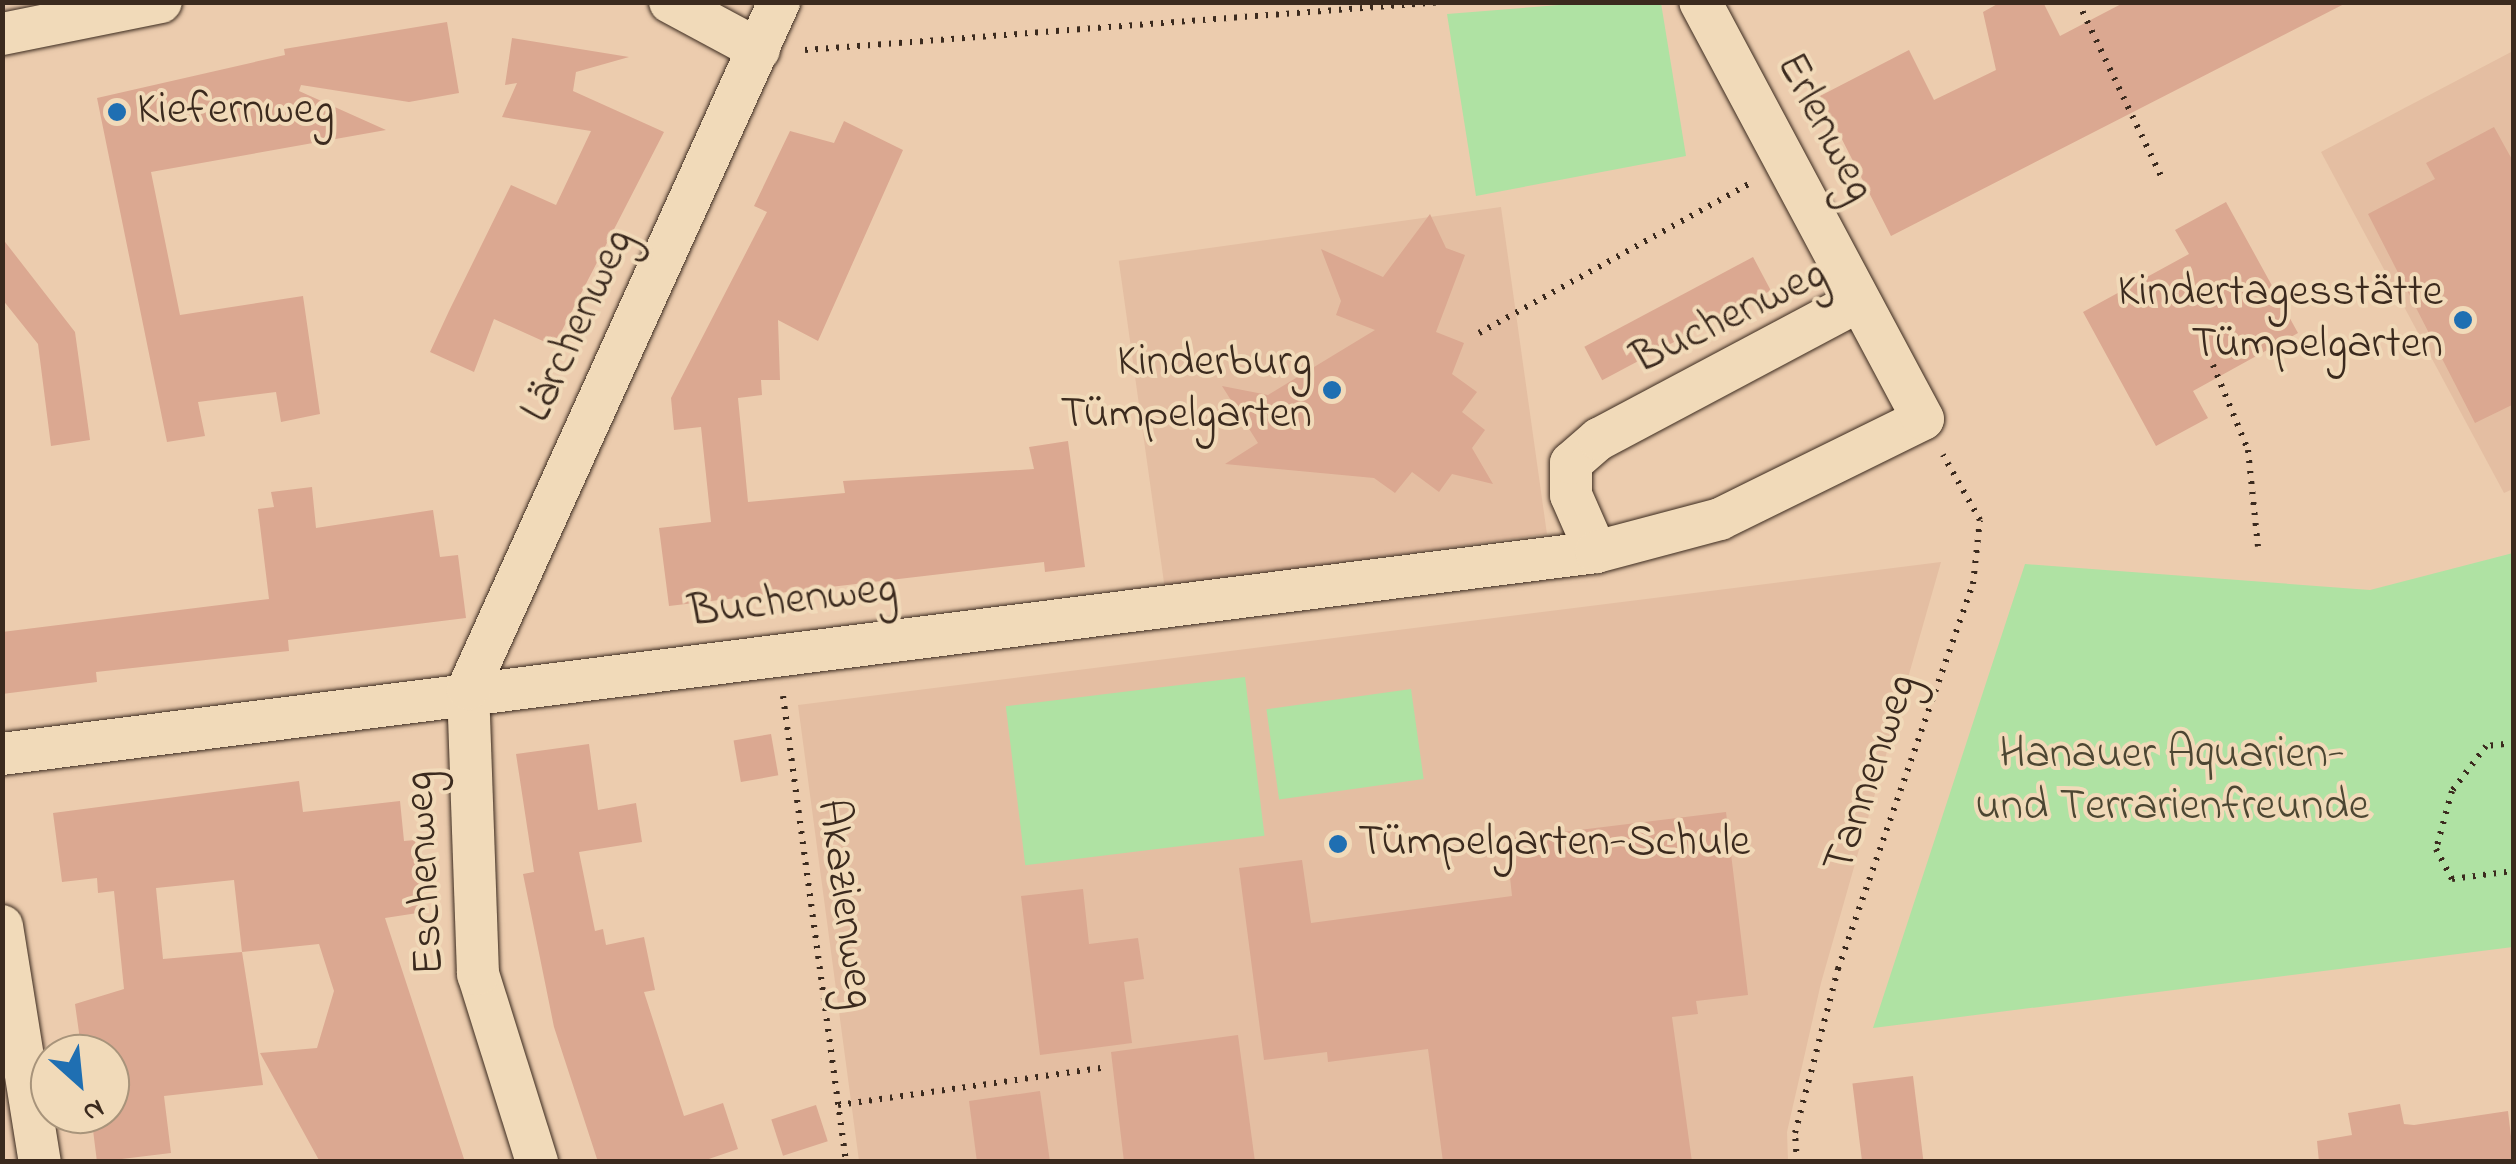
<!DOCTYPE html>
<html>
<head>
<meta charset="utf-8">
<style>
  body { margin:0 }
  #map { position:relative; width:2516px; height:1164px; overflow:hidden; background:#ecccae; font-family:"Indie Flower",sans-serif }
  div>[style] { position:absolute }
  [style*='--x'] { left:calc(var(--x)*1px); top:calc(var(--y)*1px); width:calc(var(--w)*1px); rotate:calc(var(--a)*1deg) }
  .built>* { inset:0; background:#e4bea2; transform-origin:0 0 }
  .green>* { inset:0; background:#afe2a3; transform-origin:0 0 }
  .building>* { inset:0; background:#dba891; transform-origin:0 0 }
  .path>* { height:6px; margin-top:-3px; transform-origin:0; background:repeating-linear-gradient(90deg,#3b2a1e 0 2.5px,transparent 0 10.5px) }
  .roads { filter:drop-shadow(0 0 2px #3b2a1e) drop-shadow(0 0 2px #3b2a1e) }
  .minor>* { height:42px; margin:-21px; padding:0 21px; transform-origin:21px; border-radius:21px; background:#f1dab9 }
  .dots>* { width:28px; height:28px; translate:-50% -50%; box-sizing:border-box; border:5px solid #f1dab9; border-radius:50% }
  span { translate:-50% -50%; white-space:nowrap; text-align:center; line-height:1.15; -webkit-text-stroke:8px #f1dab9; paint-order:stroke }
  .poi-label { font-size:45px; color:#3b2a1e }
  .left { translate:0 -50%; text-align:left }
  .right { translate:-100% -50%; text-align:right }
  .street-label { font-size:45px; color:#3b2a1e }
  .park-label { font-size:45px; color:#4c4632 }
  .frame { position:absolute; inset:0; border:5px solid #3b2a1e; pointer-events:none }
  .north { position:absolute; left:30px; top:1034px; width:100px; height:100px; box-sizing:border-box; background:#f1dab9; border:2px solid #a8947b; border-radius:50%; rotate:153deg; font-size:28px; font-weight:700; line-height:40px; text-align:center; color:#3b2a1e }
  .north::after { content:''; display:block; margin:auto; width:35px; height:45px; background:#1f6fb2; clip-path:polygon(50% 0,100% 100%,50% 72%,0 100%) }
</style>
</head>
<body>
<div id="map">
  <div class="built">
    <div style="clip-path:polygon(2513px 51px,2513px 489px,2504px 493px,2321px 152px)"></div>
    <div style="left:1501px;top:207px;width:330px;height:386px;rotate:82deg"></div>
    <div style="clip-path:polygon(1941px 562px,1821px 983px,1787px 1132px,1788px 1161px,859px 1161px,798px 705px)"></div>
  </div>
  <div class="green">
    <div style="clip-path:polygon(1585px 3px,1661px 3px,1686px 156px,1476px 196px,1447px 14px)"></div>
    <div style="clip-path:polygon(2513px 553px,2513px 947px,1873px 1028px,2025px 564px,2370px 590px)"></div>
    <div style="left:1245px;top:677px;width:160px;height:241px;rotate:83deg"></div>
    <div style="left:1411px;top:689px;width:91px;height:146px;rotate:82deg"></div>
  </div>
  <div class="building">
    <div style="clip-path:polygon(2001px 2px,2043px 2px,2060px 36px,2125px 2px,2348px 2px,1891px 236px,1820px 96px,1909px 50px,1934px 100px,1996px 70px,1983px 12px)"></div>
    <div style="clip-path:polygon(447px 22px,459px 93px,409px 102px,301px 85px,299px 91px,386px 130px,151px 172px,180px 315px,303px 296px,320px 414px,281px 422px,276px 392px,198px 402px,205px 436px,167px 442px,97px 98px,285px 55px,284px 49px)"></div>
    <div style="clip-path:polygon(512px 38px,629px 57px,576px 72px,573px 91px,664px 132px,554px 346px,494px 319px,474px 372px,430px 352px,449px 311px,511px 185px,556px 205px,591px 131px,502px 117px,517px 83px,505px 85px)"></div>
    <div style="clip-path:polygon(844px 121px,903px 150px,818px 341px,778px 320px,780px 380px,761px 380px,762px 395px,738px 398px,748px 502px,845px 493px,843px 481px,1034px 469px,1029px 447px,1068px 441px,1085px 567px,1045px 572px,1044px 562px,669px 606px,659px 528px,711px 522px,701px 427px,674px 430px,671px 398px,767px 212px,754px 206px,790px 131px,834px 143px)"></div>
    <div style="clip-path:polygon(2494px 127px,2514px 163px,2514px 404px,2475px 423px,2368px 214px,2435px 179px,2426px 163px)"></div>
    <div style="clip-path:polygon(2226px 202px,2298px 333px,2193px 391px,2208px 418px,2156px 446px,2083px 312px,2189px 254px,2175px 230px)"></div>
    <div style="clip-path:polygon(1430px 214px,1446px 248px,1465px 255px,1436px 332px,1464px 343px,1452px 374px,1477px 392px,1462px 412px,1485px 430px,1472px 448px,1493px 484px,1452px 474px,1439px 492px,1412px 472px,1395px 493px,1374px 478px,1225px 464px,1258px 443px,1222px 386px,1268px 395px,1375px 330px,1336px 315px,1341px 301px,1321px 249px,1383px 277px)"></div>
    <div style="clip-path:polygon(2px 238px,75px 332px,90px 440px,51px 446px,38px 344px,2px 299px)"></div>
    <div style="left:1753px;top:257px;width:38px;height:191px;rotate:62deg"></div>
    <div style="clip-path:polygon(312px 487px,316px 528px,433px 510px,440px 557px,458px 555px,466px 618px,288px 640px,289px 651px,96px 672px,97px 682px,2px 694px,2px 632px,269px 599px,258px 509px,274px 507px,271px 492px)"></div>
    <div style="left:771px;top:734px;width:42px;height:38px;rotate:80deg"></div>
    <div style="clip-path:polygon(589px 744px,598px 810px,636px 803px,642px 842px,579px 852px,595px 931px,603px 929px,606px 945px,644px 937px,655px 990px,644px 992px,684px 1116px,723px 1103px,738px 1149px,700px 1162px,598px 1162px,554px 1027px,523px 874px,534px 872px,516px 754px)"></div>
    <div style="clip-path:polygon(evenodd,299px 781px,303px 812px,400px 801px,404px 841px,415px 840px,424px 912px,385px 918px,465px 1162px,320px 1162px,260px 1053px,317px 1048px,334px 991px,319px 944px,242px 952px,263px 1085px,164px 1096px,171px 1153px,97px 1162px,91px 1114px,110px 1114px,110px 1054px,82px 1054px,75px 1004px,124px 989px,114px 891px,98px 893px,97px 878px,62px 882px,53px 813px,299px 781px,234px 880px,242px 952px,163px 959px,156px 888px,234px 880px)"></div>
    <div style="clip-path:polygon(1726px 812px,1748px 995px,1696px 1001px,1698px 1014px,1672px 1017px,1692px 1162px,1443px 1162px,1428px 1049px,1328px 1062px,1327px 1052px,1264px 1060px,1239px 868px,1302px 860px,1311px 923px,1512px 896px,1506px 839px)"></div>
    <div style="clip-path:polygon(1083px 889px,1089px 944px,1138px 938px,1144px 979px,1124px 982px,1132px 1043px,1040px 1055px,1021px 896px)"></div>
    <div style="clip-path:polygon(1238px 1035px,1255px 1162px,1124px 1162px,1111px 1052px)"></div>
    <div style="left:1913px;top:1076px;width:87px;height:61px;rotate:83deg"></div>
    <div style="clip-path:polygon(1040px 1091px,1050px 1162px,977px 1162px,969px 1101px)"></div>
    <div style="clip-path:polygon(2400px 1104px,2404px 1124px,2414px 1125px,2508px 1111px,2514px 1162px,2319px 1162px,2317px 1141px,2352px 1135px,2348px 1113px)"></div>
    <div style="left:816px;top:1105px;width:38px;height:47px;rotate:72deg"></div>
  </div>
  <div class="path">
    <div style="--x:2078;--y:2;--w:199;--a:64.5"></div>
    <div style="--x:805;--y:50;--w:639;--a:-4.31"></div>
    <div style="--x:1479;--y:333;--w:311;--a:-28.9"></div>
    <div style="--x:2213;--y:365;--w:92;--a:67.6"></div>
    <div style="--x:2248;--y:450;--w:97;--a:84.1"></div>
    <div style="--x:783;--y:696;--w:470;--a:82.3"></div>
    <div style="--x:2514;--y:743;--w:28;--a:174"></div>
    <div style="--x:2486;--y:746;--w:56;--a:127.1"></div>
    <div style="--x:2452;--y:791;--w:60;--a:105.4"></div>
    <div style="--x:2436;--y:849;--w:34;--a:62"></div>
    <div style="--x:2452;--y:879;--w:63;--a:-7.4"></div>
    <div style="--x:838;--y:1105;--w:267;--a:-8"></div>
    <div style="--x:1797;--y:1162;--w:29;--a:-94"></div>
    <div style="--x:1795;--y:1133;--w:170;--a:-75.3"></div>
    <div style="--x:1838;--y:969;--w:408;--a:-70.7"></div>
    <div style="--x:1973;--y:584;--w:64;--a:-83.8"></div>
    <div style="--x:1980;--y:520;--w:75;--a:-119.6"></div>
  </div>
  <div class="roads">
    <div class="minor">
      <div style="--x:670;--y:2;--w:101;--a:28.3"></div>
      <div style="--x:2;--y:34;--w:162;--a:-11.4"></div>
      <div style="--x:1596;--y:552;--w:62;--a:-113.7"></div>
      <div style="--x:1571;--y:495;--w:32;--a:-90"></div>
      <div style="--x:1571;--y:463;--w:37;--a:-41"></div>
      <div style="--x:1599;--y:439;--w:293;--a:-28"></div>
      <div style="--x:2;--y:754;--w:1607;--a:-7.22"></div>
      <div style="--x:1596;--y:552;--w:128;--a:-14.9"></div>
      <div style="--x:1720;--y:519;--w:226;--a:-26.2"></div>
      <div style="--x:1923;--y:419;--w:473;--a:-118.1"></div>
      <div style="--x:2;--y:926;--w:239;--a:80.9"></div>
      <div style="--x:537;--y:1162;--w:197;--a:-107.4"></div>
      <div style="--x:478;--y:974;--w:285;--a:-92"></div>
      <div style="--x:468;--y:689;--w:754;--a:-65.64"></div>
    </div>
  </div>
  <div class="dots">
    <div style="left:117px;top:112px;background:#1f6fb2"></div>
    <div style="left:2463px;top:320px;background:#1f6fb2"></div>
    <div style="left:1332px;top:390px;background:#1f6fb2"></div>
    <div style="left:1338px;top:844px;background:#1f6fb2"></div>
  </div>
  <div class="poi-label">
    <span class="left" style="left:137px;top:112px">Kiefernweg</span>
    <span class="right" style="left:2443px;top:320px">Kindertagesstätte<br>Tümpelgarten</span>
    <span class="right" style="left:1312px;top:390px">Kinderburg<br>Tümpelgarten</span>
    <span class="left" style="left:1358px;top:844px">Tümpelgarten-Schule</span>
  </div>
  <div class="street-label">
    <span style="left:1824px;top:128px;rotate:62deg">Erlenweg</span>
    <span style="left:1730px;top:318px;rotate:-26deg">Buchenweg</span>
    <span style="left:579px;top:326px;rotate:-65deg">Lärchenweg</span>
    <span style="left:793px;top:602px;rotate:-7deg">Buchenweg</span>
    <span style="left:1872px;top:774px;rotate:-71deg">Tannenweg</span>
    <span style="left:426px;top:873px;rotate:-93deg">Eschenweg</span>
    <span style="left:844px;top:904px;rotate:82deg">Akazienweg</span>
  </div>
  <div class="park-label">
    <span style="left:2172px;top:782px">Hanauer Aquarien-<br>und Terrarienfreunde</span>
  </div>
  <div class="frame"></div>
  <div class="north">N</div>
</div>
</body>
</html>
